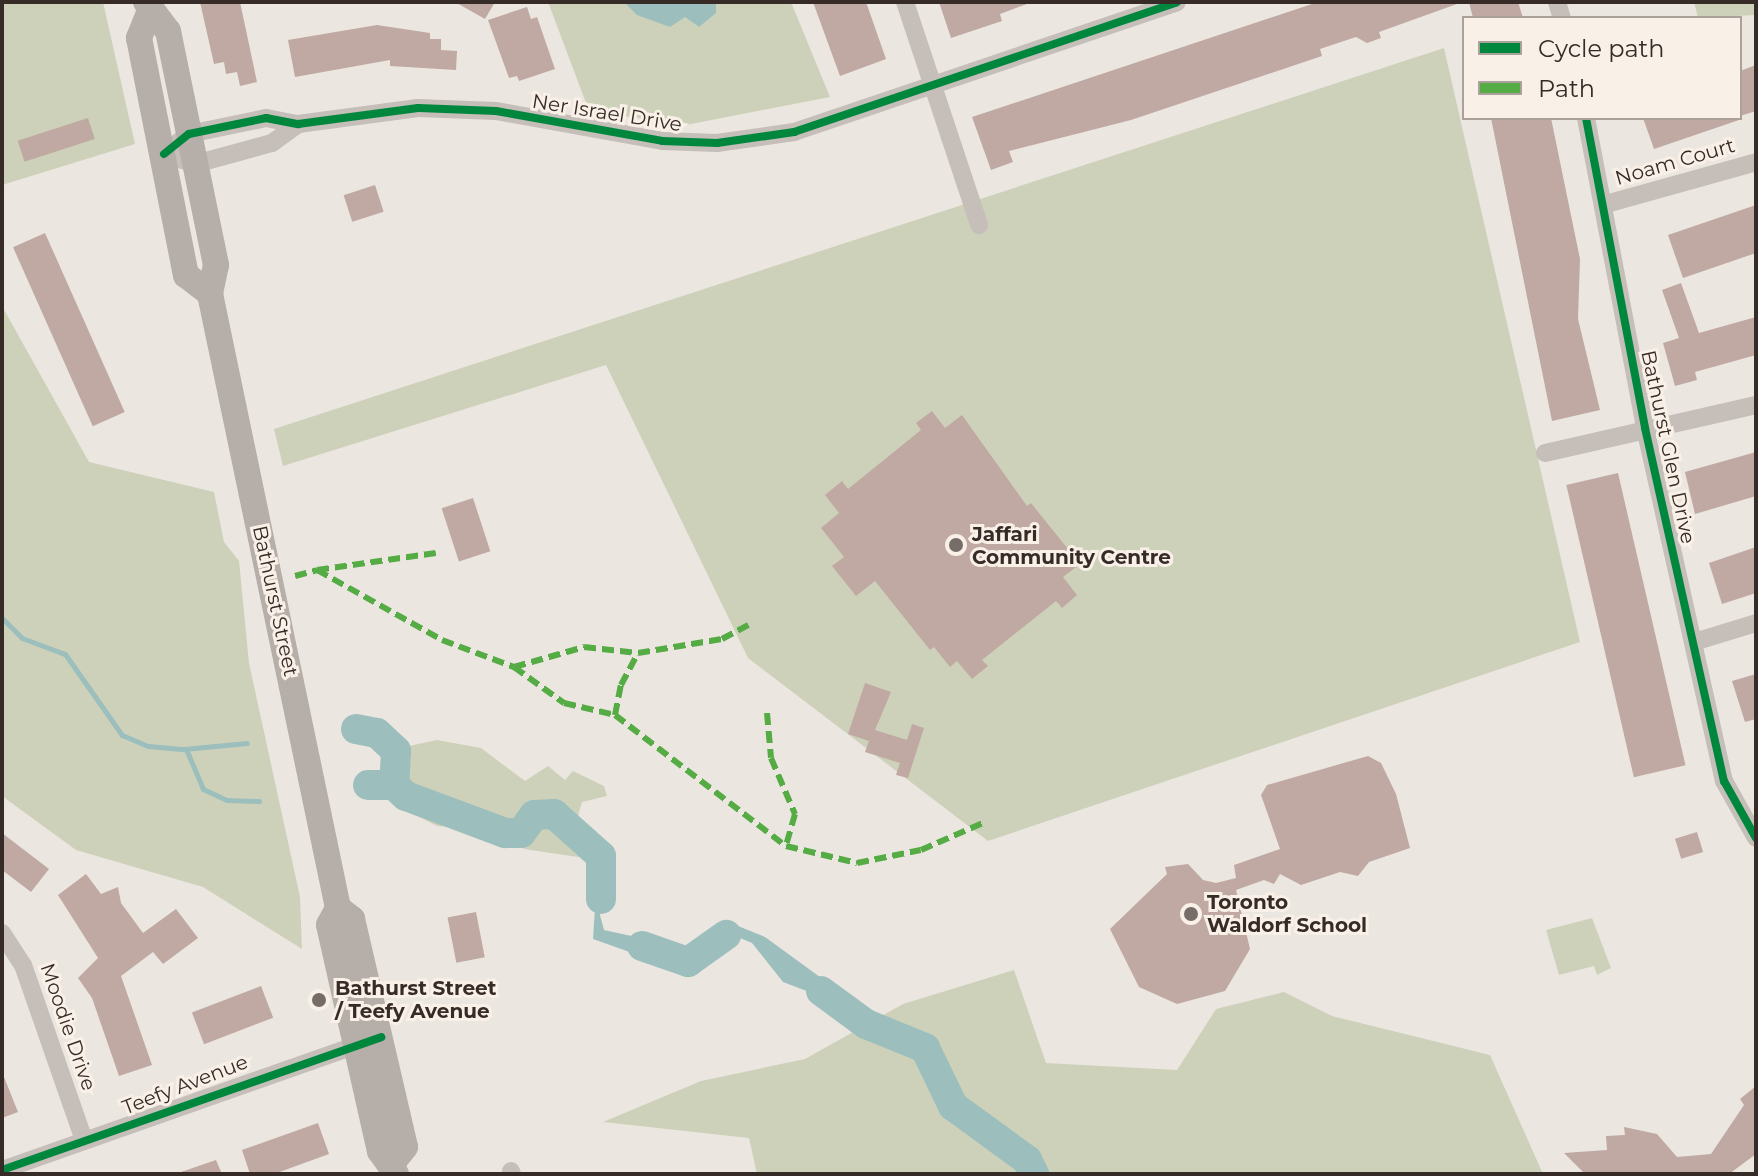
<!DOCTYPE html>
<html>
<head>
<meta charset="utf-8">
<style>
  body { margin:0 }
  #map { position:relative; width:1758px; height:1176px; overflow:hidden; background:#ece6e0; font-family:Montserrat,sans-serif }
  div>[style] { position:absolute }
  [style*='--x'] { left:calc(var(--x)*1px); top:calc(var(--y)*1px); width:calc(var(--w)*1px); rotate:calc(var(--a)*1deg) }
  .green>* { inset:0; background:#ced1ba }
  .water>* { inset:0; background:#9cbfbd }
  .stream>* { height:5px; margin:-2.5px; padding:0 2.5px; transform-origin:2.5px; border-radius:2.5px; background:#9cbfbd }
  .river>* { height:30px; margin:-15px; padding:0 15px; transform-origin:15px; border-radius:15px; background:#9cbfbd }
  .building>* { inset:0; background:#bfa9a2; transform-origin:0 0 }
  .minor>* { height:18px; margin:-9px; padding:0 9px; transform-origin:9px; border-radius:9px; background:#c5beb9 }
  .secondary>* { height:26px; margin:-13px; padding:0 13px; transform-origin:13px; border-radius:13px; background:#b6aea9 }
  .quiet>* { height:6px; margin-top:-3px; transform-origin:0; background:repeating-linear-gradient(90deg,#55ab44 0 12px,transparent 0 18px) }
  .cycleway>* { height:8px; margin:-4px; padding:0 4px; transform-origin:4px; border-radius:4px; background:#00873e }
  .dots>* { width:22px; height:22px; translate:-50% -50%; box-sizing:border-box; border:4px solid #f9f0e7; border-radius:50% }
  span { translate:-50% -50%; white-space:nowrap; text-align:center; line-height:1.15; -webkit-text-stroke:6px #f9f0e7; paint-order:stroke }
  .street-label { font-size:20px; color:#362b27 }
  .poi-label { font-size:20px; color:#362b27; font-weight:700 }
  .left { translate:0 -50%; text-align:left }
  .frame { position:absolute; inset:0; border:4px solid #362b27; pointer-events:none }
  .legend { position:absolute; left:1462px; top:16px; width:280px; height:104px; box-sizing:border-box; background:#f9f0e7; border:2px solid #aba19a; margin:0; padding:10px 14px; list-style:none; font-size:24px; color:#362b27 }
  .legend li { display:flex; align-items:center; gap:16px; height:40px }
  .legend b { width:40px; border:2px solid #aba19a }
</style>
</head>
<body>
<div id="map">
  <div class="green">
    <div style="clip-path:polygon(2px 2px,103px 2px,135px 144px,2px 185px)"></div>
    <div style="clip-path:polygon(548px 2px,791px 2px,830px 97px,686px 125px,589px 111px)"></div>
    <div style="clip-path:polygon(1694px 2px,1756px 2px,1756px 15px,1698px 18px)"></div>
    <div style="clip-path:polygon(1444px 48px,1580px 642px,988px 841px,748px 658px,606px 365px,283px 466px,274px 429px)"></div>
    <div style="clip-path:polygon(2px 306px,89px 462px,214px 492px,224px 542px,239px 561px,249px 663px,300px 897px,302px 949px,203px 887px,76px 850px,2px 796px)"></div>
    <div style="clip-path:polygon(382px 731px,409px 746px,437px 740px,481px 748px,525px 781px,548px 766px,565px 780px,573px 771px,604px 786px,607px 796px,582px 802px,576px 823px,607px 855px,598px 860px,524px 849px,495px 830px,437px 826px,406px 810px,377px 784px,392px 767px,375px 738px)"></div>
    <div style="clip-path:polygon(1592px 918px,1611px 968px,1597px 975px,1594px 966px,1559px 975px,1546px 930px)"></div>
    <div style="clip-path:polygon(1014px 970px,1046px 1063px,1177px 1070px,1216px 1009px,1284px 992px,1332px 1016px,1490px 1055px,1543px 1174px,757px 1174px,749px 1138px,603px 1122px,701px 1081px,805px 1059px,903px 1004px)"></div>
  </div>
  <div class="water">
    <div style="clip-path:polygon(624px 2px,716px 2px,716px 13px,699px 27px,685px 17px,670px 27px,637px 15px)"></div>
    <div style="clip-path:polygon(607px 855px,611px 872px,600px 915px,604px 930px,691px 949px,724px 926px,738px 926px,765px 937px,846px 996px,858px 1013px,847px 1017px,833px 1001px,783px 982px,752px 943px,740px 938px,726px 938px,709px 958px,671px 964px,663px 954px,638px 955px,593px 939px,598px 860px)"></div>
  </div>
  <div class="stream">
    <div style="--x:2;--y:618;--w:28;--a:45"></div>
    <div style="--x:22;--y:638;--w:46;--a:20.4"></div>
    <div style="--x:65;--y:654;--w:99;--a:54.9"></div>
    <div style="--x:122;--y:735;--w:28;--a:23"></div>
    <div style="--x:148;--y:746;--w:36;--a:5"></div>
    <div style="--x:184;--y:749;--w:63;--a:-5.4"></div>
    <div style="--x:186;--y:749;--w:43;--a:67"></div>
    <div style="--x:203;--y:789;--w:26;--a:25"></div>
    <div style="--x:227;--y:800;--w:32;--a:2"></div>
  </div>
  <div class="river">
    <div style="--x:356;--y:729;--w:21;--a:11"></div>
    <div style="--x:377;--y:733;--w:26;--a:43"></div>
    <div style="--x:396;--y:751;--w:34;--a:93"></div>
    <div style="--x:368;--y:785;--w:26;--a:0"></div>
    <div style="--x:394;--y:785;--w:16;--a:43"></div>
    <div style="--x:406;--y:796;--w:106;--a:20.5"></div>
    <div style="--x:505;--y:833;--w:16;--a:0"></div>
    <div style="--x:521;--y:833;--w:22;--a:-54"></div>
    <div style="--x:534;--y:815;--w:20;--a:-3"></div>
    <div style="--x:554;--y:814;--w:63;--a:41.8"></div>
    <div style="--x:601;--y:856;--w:43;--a:90"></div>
    <div style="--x:642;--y:946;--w:49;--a:19.2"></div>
    <div style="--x:688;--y:962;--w:47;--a:-35.4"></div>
    <div style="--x:821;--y:991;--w:56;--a:36.3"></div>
    <div style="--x:866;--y:1024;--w:64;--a:22.1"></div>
    <div style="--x:925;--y:1048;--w:64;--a:64.2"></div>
    <div style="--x:953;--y:1106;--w:92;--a:36.1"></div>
    <div style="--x:1027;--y:1160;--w:16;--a:63"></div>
  </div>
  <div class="building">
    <div style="clip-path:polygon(200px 2px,240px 2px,257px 82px,240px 86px,237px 72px,226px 74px,224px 62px,214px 64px)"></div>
    <div style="clip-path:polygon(455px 2px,495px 2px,485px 19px)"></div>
    <div style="clip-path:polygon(813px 2px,866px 2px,886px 59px,840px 76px)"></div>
    <div style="clip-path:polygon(939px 2px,1027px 2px,1027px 4px,1000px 14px,1002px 21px,951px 38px)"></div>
    <div style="clip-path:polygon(1318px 2px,1457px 4px,1379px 32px,1381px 38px,1367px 43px,1356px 37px,1320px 49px,1322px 56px,1131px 120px,1009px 151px,1013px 162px,991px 170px,972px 117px)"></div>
    <div style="clip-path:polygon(1469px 2px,1518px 2px,1523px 18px,1473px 18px)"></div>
    <div style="clip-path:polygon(527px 7px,531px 19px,537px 17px,555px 69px,519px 81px,517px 76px,509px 78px,488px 20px)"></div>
    <div style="clip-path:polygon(377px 25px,430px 33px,430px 39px,441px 39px,441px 50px,457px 51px,456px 70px,390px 66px,390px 60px,295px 77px,288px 40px)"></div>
    <div style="clip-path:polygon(1756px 65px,1756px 111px,1740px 116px,1740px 71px)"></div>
    <div style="left:88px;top:118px;width:22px;height:74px;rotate:72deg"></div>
    <div style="clip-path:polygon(1491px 118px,1551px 118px,1580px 259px,1578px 319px,1600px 410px,1552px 421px)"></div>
    <div style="clip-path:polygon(1643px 118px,1739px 118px,1739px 120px,1654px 149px)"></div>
    <div style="left:375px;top:185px;width:28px;height:33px;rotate:72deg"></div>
    <div style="clip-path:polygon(1756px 205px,1756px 253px,1683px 278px,1668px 235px)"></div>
    <div style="left:45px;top:233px;width:196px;height:35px;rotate:66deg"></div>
    <div style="clip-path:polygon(1681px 283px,1699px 333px,1756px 317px,1756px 355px,1695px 372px,1697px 380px,1675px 386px,1663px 343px,1679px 338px,1662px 290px)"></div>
    <div style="clip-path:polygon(932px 411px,945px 428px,962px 415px,1027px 506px,1031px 503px,1080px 564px,1063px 577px,1077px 595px,1062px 608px,1056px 601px,982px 660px,988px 666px,972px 679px,957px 661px,950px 667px,934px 647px,930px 650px,875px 581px,856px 596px,832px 566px,844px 557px,821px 528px,839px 513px,825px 495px,842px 481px,848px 489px,921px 430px,916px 423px)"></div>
    <div style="clip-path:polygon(1756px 452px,1756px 496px,1695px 514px,1685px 472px)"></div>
    <div style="left:1618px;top:473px;width:300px;height:53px;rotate:77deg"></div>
    <div style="left:473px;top:498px;width:56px;height:33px;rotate:72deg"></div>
    <div style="clip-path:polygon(1756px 547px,1756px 593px,1722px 604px,1709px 563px)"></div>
    <div style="clip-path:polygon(1756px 674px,1756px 719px,1745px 722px,1732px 681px)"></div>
    <div style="clip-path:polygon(865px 683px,891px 692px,875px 730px,907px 740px,912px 724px,924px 728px,908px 778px,896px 775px,900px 763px,865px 752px,869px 741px,848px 734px)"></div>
    <div style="clip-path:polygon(1368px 756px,1381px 763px,1396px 794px,1410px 848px,1369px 862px,1358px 876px,1340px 872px,1301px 885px,1280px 874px,1274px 884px,1264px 880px,1236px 890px,1250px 949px,1225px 991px,1177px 1004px,1139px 987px,1110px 929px,1167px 874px,1165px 867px,1188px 864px,1203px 880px,1216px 883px,1236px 878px,1234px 865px,1280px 849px,1261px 795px,1267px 785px)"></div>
    <div style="left:1697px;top:832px;width:21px;height:23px;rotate:73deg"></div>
    <div style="clip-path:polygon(2px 833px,49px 869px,31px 892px,2px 870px)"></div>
    <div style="clip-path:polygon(86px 874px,101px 894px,118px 887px,121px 903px,143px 933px,176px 909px,198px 938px,163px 964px,153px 952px,121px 976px,152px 1065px,119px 1076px,92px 998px,78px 978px,98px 958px,58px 895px)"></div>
    <div style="left:476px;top:912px;width:46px;height:29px;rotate:79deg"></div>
    <div style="left:261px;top:986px;width:34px;height:74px;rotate:69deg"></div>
    <div style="clip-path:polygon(2px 1072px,18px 1112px,2px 1118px)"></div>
    <div style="clip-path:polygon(1756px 1086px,1756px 1154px,1729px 1174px,1585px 1174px,1564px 1153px,1607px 1150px,1606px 1136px,1625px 1135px,1624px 1127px,1657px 1134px,1677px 1157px,1711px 1154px,1744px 1105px,1740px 1099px)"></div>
    <div style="clip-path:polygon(318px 1123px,329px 1154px,274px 1174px,250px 1174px,242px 1150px)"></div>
    <div style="clip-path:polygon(216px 1160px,222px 1174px,182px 1174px,181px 1172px)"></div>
  </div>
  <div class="minor">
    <div style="--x:905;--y:2;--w:235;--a:71.6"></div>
    <div style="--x:1557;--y:2;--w:17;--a:73"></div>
    <div style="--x:1586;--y:118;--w:316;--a:79.2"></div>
    <div style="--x:1645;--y:428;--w:362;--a:77.4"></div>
    <div style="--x:1724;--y:781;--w:65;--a:60.7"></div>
    <div style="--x:164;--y:154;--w:32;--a:-39"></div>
    <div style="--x:189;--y:134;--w:79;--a:-11.7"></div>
    <div style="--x:266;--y:118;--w:33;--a:11"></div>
    <div style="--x:298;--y:124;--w:121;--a:-7.6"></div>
    <div style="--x:418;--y:108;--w:78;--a:2.2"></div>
    <div style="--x:496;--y:111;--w:169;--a:10.2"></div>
    <div style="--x:662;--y:141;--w:55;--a:2.1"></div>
    <div style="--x:717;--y:143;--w:78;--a:-8.1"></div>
    <div style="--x:794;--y:132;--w:404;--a:-18.7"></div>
    <div style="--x:164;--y:154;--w:33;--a:18"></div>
    <div style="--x:195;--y:164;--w:80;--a:-15.3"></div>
    <div style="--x:272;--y:143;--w:32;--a:-36"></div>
    <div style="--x:1606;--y:204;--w:156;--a:-15.6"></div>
    <div style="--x:1545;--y:453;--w:216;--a:-12.8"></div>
    <div style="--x:1694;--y:642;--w:65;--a:-17"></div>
    <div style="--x:2;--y:933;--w:38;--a:57"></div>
    <div style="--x:23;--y:965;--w:185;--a:70.8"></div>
    <div style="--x:2;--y:1170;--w:385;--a:-19.4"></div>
    <div style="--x:511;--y:1171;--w:3;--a:72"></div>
  </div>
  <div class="secondary">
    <div style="--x:146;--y:2;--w:36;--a:53"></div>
    <div style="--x:168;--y:31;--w:239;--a:78.4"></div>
    <div style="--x:216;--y:265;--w:30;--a:102"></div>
    <div style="--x:210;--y:294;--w:627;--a:78.22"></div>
    <div style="--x:338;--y:908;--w:18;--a:38"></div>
    <div style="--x:352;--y:919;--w:234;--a:76.9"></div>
    <div style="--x:405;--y:1147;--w:19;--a:129"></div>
    <div style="--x:149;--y:13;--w:27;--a:112"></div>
    <div style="--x:139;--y:38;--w:242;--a:78.8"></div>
    <div style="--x:186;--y:275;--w:31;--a:38"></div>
    <div style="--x:338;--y:908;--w:19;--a:118"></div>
    <div style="--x:329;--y:925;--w:232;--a:77.3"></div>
    <div style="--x:380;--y:1151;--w:28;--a:55"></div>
  </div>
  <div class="quiet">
    <div style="--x:317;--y:570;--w:120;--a:-8.1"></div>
    <div style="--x:295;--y:576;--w:23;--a:-15"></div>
    <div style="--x:317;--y:570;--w:143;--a:29.2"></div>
    <div style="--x:442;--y:640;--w:77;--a:20.6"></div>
    <div style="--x:514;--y:667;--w:62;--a:35.8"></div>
    <div style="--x:564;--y:703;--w:52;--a:13.2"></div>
    <div style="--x:615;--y:715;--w:215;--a:37.5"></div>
    <div style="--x:786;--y:846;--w:73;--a:13.5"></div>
    <div style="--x:857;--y:863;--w:65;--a:-11.5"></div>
    <div style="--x:921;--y:850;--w:70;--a:-23.6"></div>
    <div style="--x:514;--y:667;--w:73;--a:-15.9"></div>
    <div style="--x:584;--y:647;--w:54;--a:6.3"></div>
    <div style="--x:638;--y:653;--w:85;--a:-9.5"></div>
    <div style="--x:722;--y:639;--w:30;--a:-28"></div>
    <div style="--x:767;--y:713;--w:45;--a:84.9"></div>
    <div style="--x:771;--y:758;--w:61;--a:66.8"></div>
    <div style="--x:795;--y:814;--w:33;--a:106"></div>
    <div style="--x:615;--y:715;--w:31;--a:-79"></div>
    <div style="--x:621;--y:685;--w:36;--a:-62"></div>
  </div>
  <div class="cycleway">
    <div style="--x:1586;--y:118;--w:316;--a:79.2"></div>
    <div style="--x:1645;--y:428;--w:362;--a:77.4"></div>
    <div style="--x:1724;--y:781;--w:65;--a:60.7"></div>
    <div style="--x:164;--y:154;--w:32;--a:-39"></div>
    <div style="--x:189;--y:134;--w:79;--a:-11.7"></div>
    <div style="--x:266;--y:118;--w:33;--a:11"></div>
    <div style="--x:298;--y:124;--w:121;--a:-7.6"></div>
    <div style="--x:418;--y:108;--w:78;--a:2.2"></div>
    <div style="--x:496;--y:111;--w:169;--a:10.2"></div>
    <div style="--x:662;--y:141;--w:55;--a:2.1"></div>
    <div style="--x:717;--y:143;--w:78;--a:-8.1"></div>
    <div style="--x:794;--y:132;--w:404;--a:-18.7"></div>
    <div style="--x:2;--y:1170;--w:402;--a:-19.3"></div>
  </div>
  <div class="dots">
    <div style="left:956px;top:545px;background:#766c68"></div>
    <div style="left:1191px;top:914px;background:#766c68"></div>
    <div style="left:319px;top:1000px;background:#766c68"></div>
  </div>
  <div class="street-label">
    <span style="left:607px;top:113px;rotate:9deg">Ner Israel Drive</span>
    <span style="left:1675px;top:162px;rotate:-16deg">Noam Court</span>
    <span style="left:1668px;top:447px;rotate:78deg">Bathurst Glen Drive</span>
    <span style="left:275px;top:601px;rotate:78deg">Bathurst Street</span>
    <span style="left:68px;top:1027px;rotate:71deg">Moodie Drive</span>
    <span style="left:185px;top:1085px;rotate:-21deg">Teefy Avenue</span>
  </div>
  <div class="poi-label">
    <span class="left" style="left:972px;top:546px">Jaffari<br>Community Centre</span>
    <span class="left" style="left:1207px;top:914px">Toronto<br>Waldorf School</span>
    <span class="left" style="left:335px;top:1000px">Bathurst Street<br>/ Teefy Avenue</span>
  </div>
  <div class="frame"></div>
  <ul class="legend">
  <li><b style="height:10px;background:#00873e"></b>Cycle path</li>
  <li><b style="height:10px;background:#55ab44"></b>Path</li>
  </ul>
</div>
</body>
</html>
